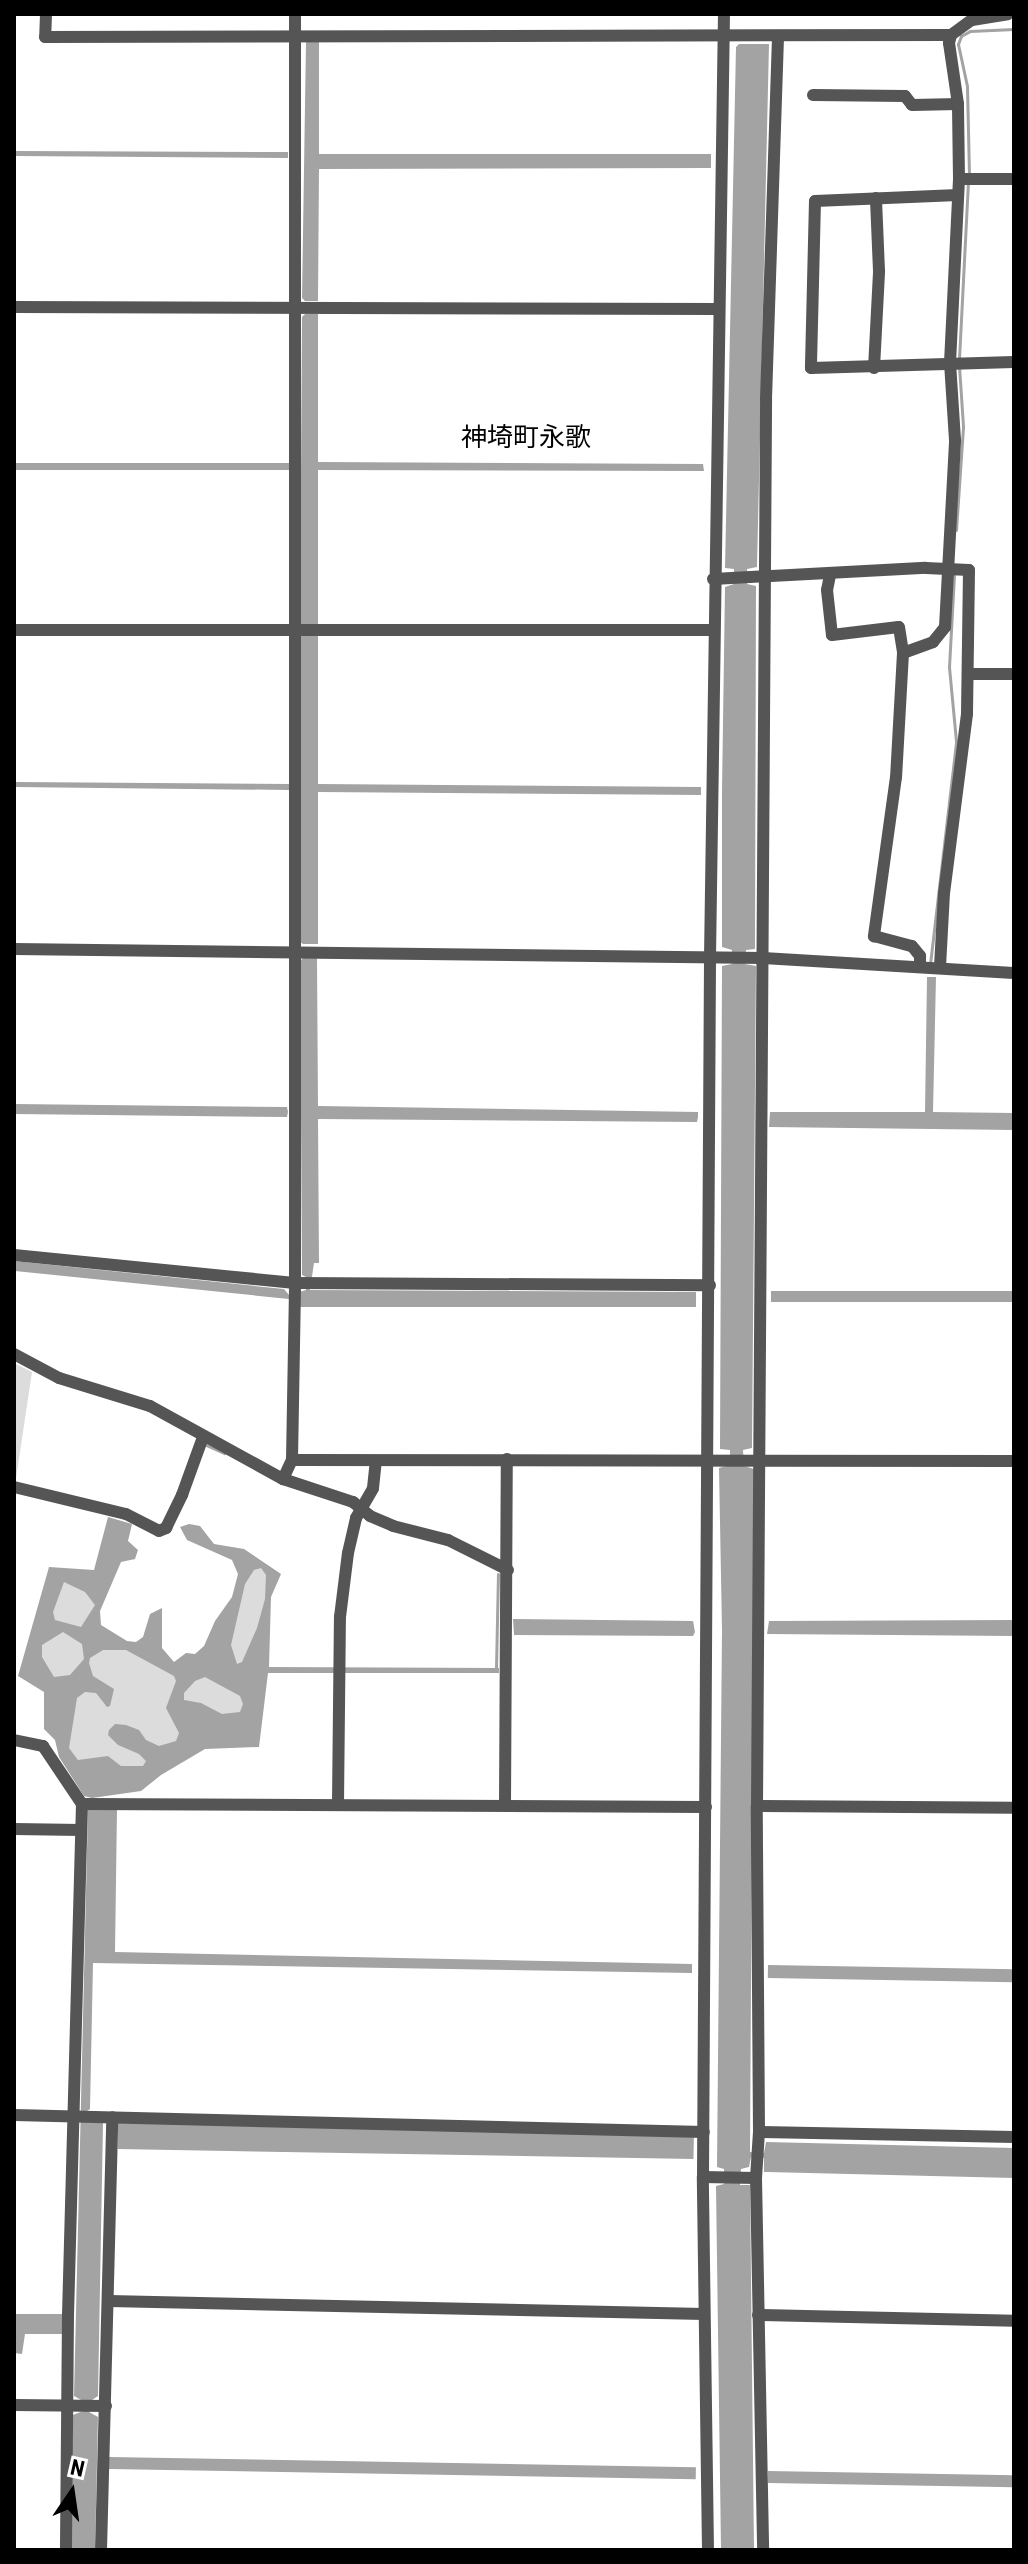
<!DOCTYPE html>
<html>
<head>
<meta charset="utf-8">
<style>
  body { margin:0 }
  #map { position:relative; width:1028px; height:2564px; overflow:hidden; background:#fff; font-family:"Roboto Condensed","Noto Sans JP",sans-serif }
  div>[style] { position:absolute }
  [style*='--x'] { left:calc(var(--x)*1px); top:calc(var(--y)*1px); width:calc(var(--w)*1px); rotate:calc(var(--a)*1deg) }
  .green>* { inset:0; background:#dcdcdc }
  .water>* { inset:0; background:#a3a3a3; transform-origin:0 0 }
  .stream>* { height:3px; margin:-1.5px; padding:0 1.5px; transform-origin:1.5px; border-radius:1.5px; background:#a3a3a3 }
  .minor>* { height:12px; margin:-6px; padding:0 6px; transform-origin:6px; border-radius:6px; background:#555 }
  span { translate:-50% -50%; white-space:nowrap; text-align:center; line-height:1.15; -webkit-text-stroke:6px #fff; paint-order:stroke }
  .quarter-label { font-size:26px; color:#000 }
  .frame { position:absolute; inset:0; border:16px solid #000; pointer-events:none }
  .north { position:absolute; left:32px; top:2452px; width:80px; height:80px; -webkit-text-stroke:6px #fff; paint-order:stroke; rotate:13deg; font-size:22px; font-weight:700; line-height:32px; text-align:center; color:#000 }
  .north::after { content:''; display:block; margin:auto; width:28px; height:36px; background:#000; clip-path:polygon(50% 0,100% 100%,50% 72%,0 100%) }
</style>
</head>
<body>
<div id="map">
  <div class="green">
    <div style="clip-path:polygon(14px 1363px,32px 1372px,15px 1485px,14px 1484px)"></div>
    <div style="clip-path:polygon(246px 1558px,272px 1573px,251px 1735px,206px 1732px,139px 1780px,90px 1783px,63px 1751px,57px 1688px,24px 1672px,55px 1577px,106px 1577px,91px 1631px,181px 1671px,215px 1663px)"></div>
  </div>
  <div class="water">
    <div style="clip-path:polygon(306px 42px,319px 42px,319px 154px,711px 154px,711px 168px,319px 169px,318px 301px,305px 301px,302px 298px)"></div>
    <div style="clip-path:polygon(739px 44px,769px 44px,757px 567px,747px 569px,747px 584px,756px 586px,755px 949px,746px 950px,745px 964px,756px 966px,752px 1448px,743px 1450px,744px 1466px,754px 1469px,750px 2152px,764px 2153px,766px 2142px,1014px 2148px,1014px 2178px,767px 2172px,764px 2172px,764px 2158px,751px 2157px,749px 2167px,741px 2169px,740px 2185px,750px 2185px,754px 2550px,721px 2550px,716px 2186px,724px 2184px,724px 2169px,717px 2167px,722px 1630px,719px 1468px,730px 1465px,730px 1450px,720px 1449px,722px 966px,732px 964px,732px 950px,722px 947px,722px 791px,725px 587px,734px 584px,734px 569px,725px 568px,736px 47px)"></div>
    <div style="clip-path:polygon(14px 151px,288px 152px,288px 158px,14px 156px)"></div>
    <div style="clip-path:polygon(305px 314px,318px 314px,318px 462px,703px 464px,704px 471px,318px 470px,318px 624px,300px 624px,302px 317px)"></div>
    <div style="left:14px;top:463px;width:275px;height:7px"></div>
    <div style="clip-path:polygon(300px 636px,318px 636px,318px 784px,701px 787px,701px 795px,318px 792px,318px 944px,303px 944px,300px 942px)"></div>
    <div style="clip-path:polygon(14px 782px,289px 784px,289px 790px,14px 787px)"></div>
    <div style="clip-path:polygon(303px 958px,317px 958px,318px 1106px,698px 1112px,698px 1117px,697px 1122px,318px 1119px,319px 1263px,314px 1263px,310px 1290px,696px 1292px,696px 1307px,300px 1307px,299px 1300px,15px 1271px,14px 1261px,284px 1289px,289px 1295px,306px 1290px,306px 1277px,302px 1275px,300px 961px)"></div>
    <div style="clip-path:polygon(927px 977px,936px 977px,933px 1112px,1014px 1113px,1014px 1130px,769px 1127px,770px 1112px,925px 1112px)"></div>
    <div style="clip-path:polygon(14px 1104px,287px 1107px,288px 1112px,287px 1117px,14px 1114px)"></div>
    <div style="left:771px;top:1291px;width:243px;height:11px"></div>
    <div style="clip-path:polygon(evenodd,108px 1517px,132px 1524px,128px 1541px,138px 1550px,135px 1559px,121px 1562px,100px 1611px,101px 1625px,127px 1641px,136px 1642px,143px 1637px,150px 1614px,162px 1608px,162px 1648px,174px 1662px,186px 1653px,195px 1654px,204px 1646px,215px 1621px,232px 1597px,238px 1574px,232px 1560px,187px 1540px,180px 1527px,189px 1524px,200px 1526px,214px 1544px,244px 1549px,281px 1574px,271px 1597px,269px 1667px,499px 1668px,499px 1673px,268px 1673px,259px 1747px,205px 1749px,161px 1775px,141px 1791px,92px 1798px,84px 1796px,59px 1757px,55px 1740px,44px 1729px,44px 1692px,18px 1676px,49px 1567px,94px 1570px,108px 1517px,261px 1568px,266px 1575px,265px 1599px,257px 1628px,242px 1662px,237px 1664px,231px 1645px,245px 1584px,254px 1570px,261px 1568px,108px 1517px,64px 1582px,85px 1592px,95px 1605px,81px 1627px,55px 1620px,53px 1612px,64px 1582px,108px 1517px,63px 1632px,82px 1644px,84px 1659px,70px 1675px,54px 1677px,42px 1657px,42px 1645px,63px 1632px,108px 1517px,103px 1650px,126px 1650px,174px 1676px,176px 1681px,166px 1708px,179px 1733px,176px 1741px,159px 1746px,146px 1740px,139px 1730px,126px 1725px,115px 1724px,109px 1730px,108px 1735px,118px 1745px,139px 1754px,146px 1761px,143px 1766px,121px 1766px,108px 1756px,78px 1760px,69px 1748px,77px 1698px,85px 1692px,96px 1693px,107px 1707px,110px 1706px,114px 1689px,93px 1676px,89px 1663px,90px 1658px,103px 1650px,108px 1517px,205px 1677px,240px 1696px,243px 1704px,240px 1712px,222px 1714px,201px 1703px,184px 1700px,184px 1693px,195px 1681px,205px 1677px)"></div>
    <div style="clip-path:polygon(513px 1619px,693px 1621px,695px 1632px,693px 1636px,514px 1635px)"></div>
    <div style="clip-path:polygon(1014px 1620px,1014px 1636px,767px 1634px,769px 1621px)"></div>
    <div style="clip-path:polygon(88px 1808px,117px 1809px,115px 1952px,692px 1964px,692px 1973px,93px 1963px,90px 2109px,87px 2111px,86px 2122px,103px 2123px,98px 2396px,89px 2402px,89px 2412px,98px 2417px,95px 2550px,70px 2550px,73px 2415px,83px 2411px,83px 2401px,74px 2396px)"></div>
    <div style="left:768px;top:1965px;width:246px;height:13px;rotate:1deg"></div>
    <div style="left:118px;top:2123px;width:576px;height:26px;rotate:1deg"></div>
    <div style="clip-path:polygon(14px 2314px,63px 2314px,62px 2334px,25px 2334px,22px 2354px,14px 2353px)"></div>
    <div style="left:109px;top:2457px;width:587px;height:12px;rotate:1deg"></div>
    <div style="left:768px;top:2471px;width:246px;height:12px;rotate:1deg"></div>
  </div>
  <div class="stream">
    <div style="--x:969;--y:175;--w:89;--a:-91.3"></div>
    <div style="--x:967;--y:86;--w:43;--a:-102.1"></div>
    <div style="--x:958;--y:44;--w:9;--a:-69"></div>
    <div style="--x:961;--y:36;--w:10;--a:-29"></div>
    <div style="--x:970;--y:31;--w:44;--a:-2.6"></div>
    <div style="--x:959;--y:359;--w:176;--a:-87.1"></div>
    <div style="--x:956;--y:530;--w:104;--a:-86.1"></div>
    <div style="--x:963;--y:426;--w:60;--a:-93.8"></div>
    <div style="--x:930;--y:964;--w:225;--a:-83.3"></div>
    <div style="--x:956;--y:741;--w:74;--a:-95.4"></div>
    <div style="--x:949;--y:667;--w:93;--a:-86.9"></div>
    <div style="--x:206;--y:1445;--w:20;--a:24"></div>
    <div style="--x:496;--y:1668;--w:94;--a:-88.8"></div>
  </div>
  <div class="minor">
    <div style="--x:46;--y:14;--w:23;--a:92"></div>
    <div style="--x:45;--y:37;--w:906;--a:-0.13"></div>
    <div style="--x:813;--y:95;--w:92;--a:0.6"></div>
    <div style="--x:905;--y:96;--w:11;--a:52"></div>
    <div style="--x:912;--y:105;--w:46;--a:-1.2"></div>
    <div style="--x:959;--y:179;--w:55;--a:0"></div>
    <div style="--x:958;--y:195;--w:143;--a:177.6"></div>
    <div style="--x:815;--y:201;--w:167;--a:91.4"></div>
    <div style="--x:811;--y:368;--w:203;--a:-1.7"></div>
    <div style="--x:14;--y:307;--w:704;--a:0.16"></div>
    <div style="--x:874;--y:368;--w:97;--a:-87"></div>
    <div style="--x:879;--y:271;--w:73;--a:-92.4"></div>
    <div style="--x:830;--y:575;--w:15;--a:101"></div>
    <div style="--x:827;--y:590;--w:45;--a:83.7"></div>
    <div style="--x:832;--y:635;--w:67;--a:-6.8"></div>
    <div style="--x:899;--y:627;--w:26;--a:81"></div>
    <div style="--x:903;--y:653;--w:124;--a:93.2"></div>
    <div style="--x:896;--y:777;--w:161;--a:97.9"></div>
    <div style="--x:874;--y:936;--w:39;--a:15"></div>
    <div style="--x:912;--y:946;--w:13;--a:51"></div>
    <div style="--x:920;--y:956;--w:11;--a:90"></div>
    <div style="--x:713;--y:579;--w:213;--a:-3"></div>
    <div style="--x:926;--y:568;--w:43;--a:2.7"></div>
    <div style="--x:969;--y:570;--w:144;--a:90.8"></div>
    <div style="--x:967;--y:714;--w:180;--a:97.3"></div>
    <div style="--x:944;--y:893;--w:75;--a:93.1"></div>
    <div style="--x:14;--y:630;--w:698;--a:0"></div>
    <div style="--x:903;--y:653;--w:32;--a:-20"></div>
    <div style="--x:933;--y:642;--w:19;--a:-51"></div>
    <div style="--x:945;--y:627;--w:187;--a:-86.9"></div>
    <div style="--x:955;--y:440;--w:77;--a:-93.7"></div>
    <div style="--x:950;--y:363;--w:184;--a:-87.2"></div>
    <div style="--x:959;--y:179;--w:75;--a:-90.8"></div>
    <div style="--x:958;--y:104;--w:62;--a:-98.4"></div>
    <div style="--x:949;--y:43;--w:8;--a:-76"></div>
    <div style="--x:951;--y:35;--w:26;--a:-36"></div>
    <div style="--x:972;--y:20;--w:36;--a:-9"></div>
    <div style="--x:968;--y:674;--w:46;--a:0"></div>
    <div style="--x:14;--y:949;--w:749;--a:0.69"></div>
    <div style="--x:763;--y:958;--w:251;--a:3.4"></div>
    <div style="--x:14;--y:1255;--w:282;--a:5.7"></div>
    <div style="--x:295;--y:1283;--w:415;--a:0.3"></div>
    <div style="--x:14;--y:1354;--w:51;--a:28.1"></div>
    <div style="--x:59;--y:1378;--w:95;--a:17.1"></div>
    <div style="--x:150;--y:1406;--w:152;--a:28.8"></div>
    <div style="--x:283;--y:1479;--w:74;--a:18.2"></div>
    <div style="--x:353;--y:1502;--w:22;--a:39"></div>
    <div style="--x:370;--y:1516;--w:25;--a:23"></div>
    <div style="--x:393;--y:1526;--w:57;--a:14.3"></div>
    <div style="--x:448;--y:1540;--w:67;--a:26.6"></div>
    <div style="--x:292;--y:1460;--w:722;--a:0.08"></div>
    <div style="--x:283;--y:1479;--w:21;--a:-65"></div>
    <div style="--x:292;--y:1460;--w:177;--a:-89"></div>
    <div style="--x:295;--y:1283;--w:1269;--a:-90"></div>
    <div style="--x:14;--y:1487;--w:115;--a:13.6"></div>
    <div style="--x:126;--y:1514;--w:37;--a:27"></div>
    <div style="--x:159;--y:1531;--w:8;--a:-23"></div>
    <div style="--x:166;--y:1528;--w:37;--a:-64"></div>
    <div style="--x:182;--y:1495;--w:62;--a:-70.1"></div>
    <div style="--x:14;--y:1740;--w:30;--a:12"></div>
    <div style="--x:43;--y:1746;--w:70;--a:56.1"></div>
    <div style="--x:82;--y:1804;--w:511;--a:91.57"></div>
    <div style="--x:68;--y:2315;--w:235;--a:90.5"></div>
    <div style="--x:338;--y:1803;--w:186;--a:-89.4"></div>
    <div style="--x:340;--y:1617;--w:64;--a:-82.9"></div>
    <div style="--x:348;--y:1553;--w:36;--a:-77"></div>
    <div style="--x:356;--y:1518;--w:34;--a:-60"></div>
    <div style="--x:373;--y:1488;--w:27;--a:-84"></div>
    <div style="--x:82;--y:1804;--w:624;--a:0.28"></div>
    <div style="--x:505;--y:1804;--w:345;--a:-89.7"></div>
    <div style="--x:757;--y:1806;--w:257;--a:0.4"></div>
    <div style="--x:14;--y:1829;--w:67;--a:0.9"></div>
    <div style="--x:14;--y:2115;--w:690;--a:1.41"></div>
    <div style="--x:759;--y:2132;--w:255;--a:1.1"></div>
    <div style="--x:703;--y:2177;--w:53;--a:1.1"></div>
    <div style="--x:756;--y:2178;--w:46;--a:-86.3"></div>
    <div style="--x:759;--y:2132;--w:326;--a:-90.4"></div>
    <div style="--x:757;--y:1806;--w:1407;--a:-89.63"></div>
    <div style="--x:766;--y:399;--w:363;--a:-88.1"></div>
    <div style="--x:756;--y:2178;--w:372;--a:88.9"></div>
    <div style="--x:109;--y:2301;--w:595;--a:1.25"></div>
    <div style="--x:758;--y:2315;--w:256;--a:1.3"></div>
    <div style="--x:14;--y:2405;--w:92;--a:0.6"></div>
    <div style="--x:101;--y:2550;--w:433;--a:-88.5"></div>
    <div style="--x:708;--y:2550;--w:373;--a:-90.8"></div>
    <div style="--x:703;--y:2177;--w:1220;--a:-89.67"></div>
    <div style="--x:710;--y:957;--w:943;--a:-89.15"></div>
  </div>
  <div class="quarter-label">
    <span style="left:526px;top:438px">神埼町永歌</span>
  </div>
  <div class="frame"></div>
  <div class="north">N</div>
</div>
</body>
</html>
